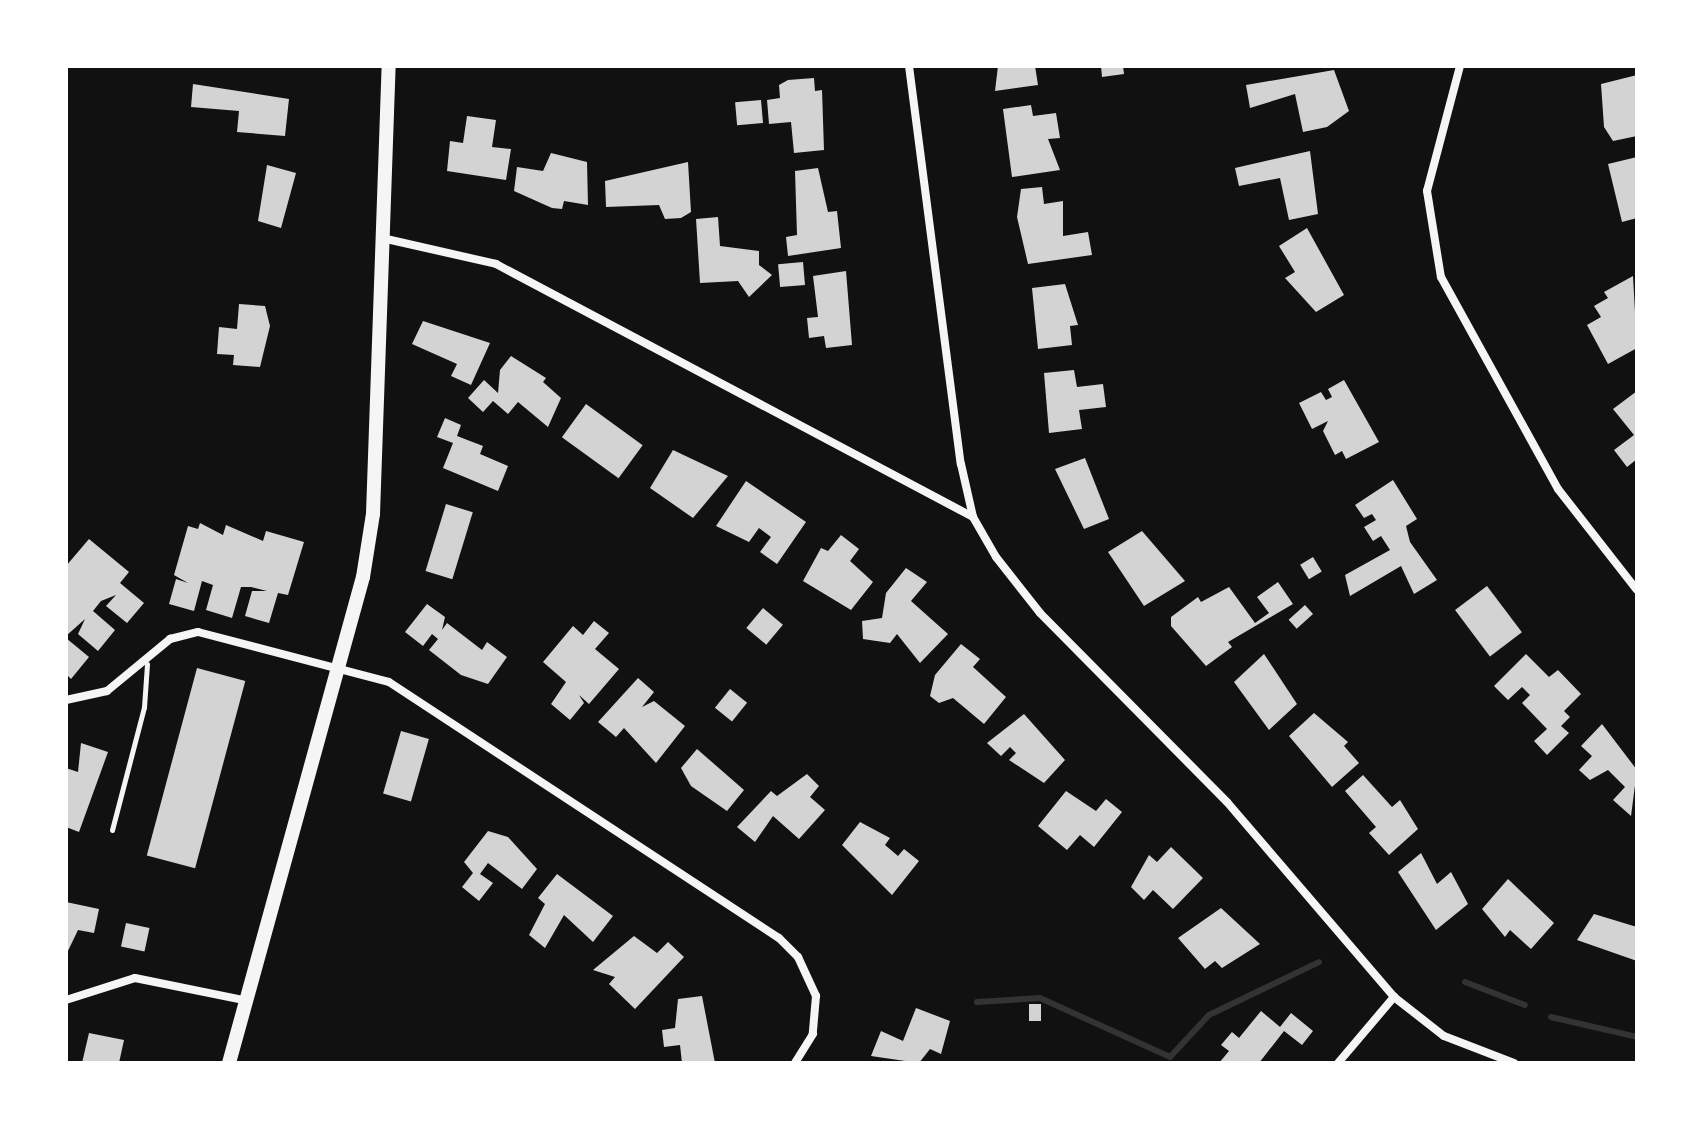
<!DOCTYPE html>
<html>
<head>
<meta charset="utf-8">
<style>
  body { margin:0 }
  #map { position:relative; width:1703px; height:1129px; overflow:hidden; background:#111; font-family:Montserrat,sans-serif }
  div>[style] { position:absolute }
  [style*='--x'] { left:calc(var(--x)*1px); top:calc(var(--y)*1px); width:calc(var(--w)*1px); rotate:calc(var(--a)*1deg) }
  .stream>* { height:6px; margin:-3px; padding:0 3px; transform-origin:3px; border-radius:3px; background:#333 }
  .building>* { inset:0; background:#d3d3d3; transform-origin:0 0 }
  .service>* { height:5px; margin:-2.5px; padding:0 2.5px; transform-origin:2.5px; border-radius:2.5px; background:#f5f5f5 }
  .minor>* { height:8px; margin:-4px; padding:0 4px; transform-origin:4px; border-radius:4px; background:#f5f5f5 }
  .tertiary>* { height:14px; margin:-7px; padding:0 7px; transform-origin:7px; border-radius:7px; background:#f5f5f5 }
  span { translate:-50% -50%; white-space:nowrap; text-align:center; line-height:1.15; -webkit-text-stroke:8px #fff; paint-order:stroke }
  .frame { position:absolute; inset:0; border:68px solid #fff; pointer-events:none }
</style>
</head>
<body>
<div id="map">
  <div class="stream">
    <div style="--x:1465;--y:982;--w:64;--a:21"></div>
    <div style="--x:977;--y:1002;--w:63;--a:-3.6"></div>
    <div style="--x:1040;--y:998;--w:143;--a:24.4"></div>
    <div style="--x:1170;--y:1057;--w:57;--a:-47.1"></div>
    <div style="--x:1209;--y:1015;--w:122;--a:-25.7"></div>
    <div style="--x:1551;--y:1017;--w:88;--a:13.1"></div>
  </div>
  <div class="building">
    <div style="clip-path:polygon(998px 66px,1035px 66px,1038px 85px,995px 91px)"></div>
    <div style="clip-path:polygon(1101px 66px,1123px 66px,1124px 74px,1102px 77px)"></div>
    <div style="clip-path:polygon(1334px 70px,1349px 111px,1327px 127px,1303px 132px,1295px 94px,1250px 108px,1246px 85px)"></div>
    <div style="clip-path:polygon(1637px 75px,1637px 136px,1613px 141px,1604px 127px,1601px 84px)"></div>
    <div style="clip-path:polygon(814px 78px,815px 91px,822px 90px,824px 150px,794px 153px,791px 122px,769px 124px,767px 100px,780px 98px,779px 85px,788px 80px)"></div>
    <div style="clip-path:polygon(193px 84px,289px 99px,285px 136px,237px 132px,239px 111px,191px 107px)"></div>
    <div style="left:761px;top:100px;width:23px;height:26px;rotate:85deg"></div>
    <div style="clip-path:polygon(1031px 105px,1033px 116px,1056px 113px,1060px 138px,1048px 139px,1060px 170px,1012px 177px,1003px 109px)"></div>
    <div style="clip-path:polygon(467px 116px,496px 120px,492px 147px,511px 149px,506px 180px,447px 171px,450px 141px,463px 143px)"></div>
    <div style="clip-path:polygon(1310px 151px,1318px 214px,1289px 220px,1280px 178px,1239px 186px,1235px 168px)"></div>
    <div style="clip-path:polygon(551px 153px,587px 162px,588px 205px,564px 201px,562px 209px,552px 208px,514px 191px,517px 167px,543px 171px)"></div>
    <div style="clip-path:polygon(1637px 157px,1637px 218px,1622px 222px,1608px 164px)"></div>
    <div style="clip-path:polygon(688px 162px,691px 212px,681px 218px,665px 219px,659px 205px,606px 207px,605px 181px)"></div>
    <div style="clip-path:polygon(267px 165px,296px 173px,281px 228px,258px 221px)"></div>
    <div style="clip-path:polygon(818px 168px,828px 212px,837px 211px,841px 248px,788px 256px,786px 237px,797px 235px,795px 171px)"></div>
    <div style="clip-path:polygon(1042px 187px,1044px 204px,1063px 201px,1063px 236px,1088px 232px,1092px 255px,1028px 264px,1017px 217px,1021px 189px)"></div>
    <div style="clip-path:polygon(718px 217px,720px 246px,759px 251px,759px 265px,772px 275px,749px 297px,738px 281px,700px 283px,696px 219px)"></div>
    <div style="clip-path:polygon(1307px 228px,1344px 295px,1316px 312px,1285px 278px,1295px 272px,1279px 246px)"></div>
    <div style="left:803px;top:262px;width:23px;height:25px;rotate:85deg"></div>
    <div style="clip-path:polygon(846px 271px,852px 345px,826px 348px,824px 336px,809px 338px,807px 318px,818px 317px,813px 276px)"></div>
    <div style="clip-path:polygon(1633px 276px,1637px 348px,1608px 364px,1587px 325px,1601px 317px,1594px 306px,1608px 298px,1604px 292px)"></div>
    <div style="clip-path:polygon(1065px 284px,1078px 325px,1070px 326px,1072px 345px,1038px 349px,1032px 288px)"></div>
    <div style="clip-path:polygon(239px 304px,265px 306px,270px 326px,260px 367px,233px 365px,234px 355px,217px 354px,219px 327px,237px 329px)"></div>
    <div style="clip-path:polygon(423px 321px,490px 343px,471px 385px,451px 376px,457px 364px,412px 344px)"></div>
    <div style="clip-path:polygon(511px 356px,546px 378px,543px 382px,561px 398px,548px 427px,518px 402px,508px 414px,493px 401px,483px 412px,468px 398px,484px 380px,498px 393px,500px 370px)"></div>
    <div style="clip-path:polygon(1074px 370px,1077px 387px,1103px 384px,1106px 407px,1079px 410px,1082px 429px,1049px 433px,1044px 373px)"></div>
    <div style="clip-path:polygon(1344px 380px,1379px 442px,1346px 459px,1342px 451px,1335px 455px,1323px 431px,1328px 421px,1312px 429px,1299px 403px,1321px 392px,1326px 400px,1332px 397px,1328px 389px)"></div>
    <div style="clip-path:polygon(1637px 391px,1637px 459px,1627px 467px,1614px 450px,1634px 435px,1613px 409px)"></div>
    <div style="left:586px;top:404px;width:70px;height:41px;rotate:36deg"></div>
    <div style="clip-path:polygon(445px 418px,461px 425px,457px 436px,483px 446px,480px 454px,508px 466px,498px 491px,443px 468px,453px 443px,437px 437px)"></div>
    <div style="clip-path:polygon(673px 450px,728px 476px,693px 518px,650px 488px)"></div>
    <div style="clip-path:polygon(1085px 458px,1109px 519px,1084px 529px,1055px 469px)"></div>
    <div style="clip-path:polygon(1393px 480px,1417px 519px,1406px 526px,1410px 542px,1437px 580px,1414px 594px,1401px 566px,1350px 596px,1345px 575px,1390px 550px,1381px 536px,1373px 541px,1364px 527px,1376px 520px,1372px 514px,1364px 518px,1355px 505px)"></div>
    <div style="clip-path:polygon(746px 481px,806px 522px,777px 564px,760px 552px,771px 537px,759px 528px,749px 542px,716px 526px)"></div>
    <div style="left:446px;top:504px;width:28px;height:70px;rotate:17deg"></div>
    <div style="clip-path:polygon(200px 523px,223px 535px,226px 525px,263px 541px,266px 531px,304px 542px,288px 595px,278px 593px,269px 623px,245px 616px,252px 591px,267px 591px,251px 587px,241px 587px,232px 618px,206px 610px,213px 585px,202px 581px,194px 611px,169px 604px,176px 579px,188px 583px,174px 575px,188px 526px,198px 529px)"></div>
    <div style="clip-path:polygon(1142px 531px,1185px 581px,1144px 606px,1108px 552px)"></div>
    <div style="clip-path:polygon(841px 535px,859px 549px,850px 561px,873px 582px,851px 610px,803px 581px,821px 548px,828px 551px)"></div>
    <div style="clip-path:polygon(89px 539px,129px 572px,120px 583px,144px 603px,127px 623px,106px 606px,116px 595px,101px 601px,93px 611px,115px 630px,98px 651px,78px 634px,85px 619px,66px 636px,66px 566px)"></div>
    <div style="left:1313px;top:557px;width:17px;height:15px;rotate:59deg"></div>
    <div style="clip-path:polygon(906px 568px,927px 582px,911px 601px,948px 634px,920px 663px,897px 634px,890px 643px,863px 639px,862px 621px,882px 618px,886px 593px)"></div>
    <div style="clip-path:polygon(1278px 582px,1293px 604px,1228px 642px,1232px 647px,1206px 666px,1171px 626px,1171px 617px,1198px 597px,1201px 602px,1229px 587px,1255px 623px,1269px 613px,1257px 597px)"></div>
    <div style="left:1487px;top:586px;width:58px;height:40px;rotate:53deg"></div>
    <div style="clip-path:polygon(427px 604px,445px 617px,442px 630px,447px 623px,482px 650px,487px 642px,507px 657px,488px 684px,461px 675px,429px 650px,438px 639px,432px 634px,423px 646px,405px 632px)"></div>
    <div style="left:1305px;top:605px;width:12px;height:22px;rotate:48deg"></div>
    <div style="left:763px;top:608px;width:26px;height:26px;rotate:40deg"></div>
    <div style="clip-path:polygon(594px 621px,609px 633px,595px 649px,619px 669px,589px 704px,579px 695px,584px 703px,570px 720px,551px 704px,566px 682px,543px 662px,573px 626px,583px 635px)"></div>
    <div style="clip-path:polygon(66px 638px,89px 657px,71px 679px,66px 674px)"></div>
    <div style="clip-path:polygon(961px 644px,980px 659px,973px 667px,1006px 697px,984px 724px,953px 698px,939px 703px,930px 696px,935px 675px)"></div>
    <div style="clip-path:polygon(1264px 654px,1297px 704px,1269px 730px,1234px 682px)"></div>
    <div style="clip-path:polygon(1526px 654px,1549px 677px,1558px 670px,1581px 694px,1564px 711px,1570px 717px,1561px 726px,1569px 733px,1547px 755px,1534px 741px,1547px 729px,1522px 703px,1530px 695px,1522px 687px,1508px 700px,1494px 686px)"></div>
    <div style="left:197px;top:668px;width:50px;height:194px;rotate:15deg"></div>
    <div style="clip-path:polygon(638px 678px,654px 692px,642px 707px,654px 701px,685px 726px,656px 763px,624px 728px,616px 737px,598px 722px)"></div>
    <div style="left:730px;top:689px;width:22px;height:24px;rotate:39deg"></div>
    <div style="clip-path:polygon(1314px 713px,1348px 742px,1344px 746px,1359px 763px,1332px 787px,1289px 736px)"></div>
    <div style="clip-path:polygon(1024px 714px,1065px 760px,1044px 783px,1009px 760px,1016px 753px,1010px 747px,1001px 756px,987px 743px)"></div>
    <div style="clip-path:polygon(1602px 724px,1637px 770px,1631px 816px,1613px 800px,1625px 787px,1608px 770px,1590px 780px,1579px 770px,1592px 756px,1581px 746px)"></div>
    <div style="left:401px;top:731px;width:29px;height:65px;rotate:16deg"></div>
    <div style="clip-path:polygon(81px 743px,108px 752px,79px 832px,66px 827px,66px 768px,78px 772px)"></div>
    <div style="clip-path:polygon(697px 749px,744px 790px,727px 811px,691px 786px,681px 768px)"></div>
    <div style="clip-path:polygon(807px 774px,819px 786px,810px 797px,825px 810px,799px 839px,773px 816px,755px 842px,737px 827px,771px 791px,777px 796px)"></div>
    <div style="clip-path:polygon(1363px 775px,1392px 807px,1400px 800px,1418px 829px,1389px 855px,1369px 833px,1376px 827px,1345px 791px)"></div>
    <div style="clip-path:polygon(1066px 791px,1096px 811px,1106px 799px,1122px 812px,1094px 847px,1080px 835px,1067px 850px,1038px 826px)"></div>
    <div style="clip-path:polygon(860px 822px,890px 838px,885px 845px,898px 856px,904px 849px,919px 861px,892px 895px,842px 845px)"></div>
    <div style="clip-path:polygon(488px 831px,508px 837px,537px 869px,522px 889px,488px 863px,480px 874px,493px 883px,479px 901px,462px 887px,473px 873px,464px 862px)"></div>
    <div style="clip-path:polygon(1171px 847px,1203px 878px,1173px 909px,1153px 890px,1144px 900px,1131px 887px,1149px 855px,1157px 862px)"></div>
    <div style="clip-path:polygon(1421px 853px,1437px 884px,1451px 872px,1468px 904px,1436px 930px,1398px 872px)"></div>
    <div style="clip-path:polygon(557px 874px,613px 916px,593px 942px,564px 915px,545px 948px,529px 935px,545px 904px,538px 898px)"></div>
    <div style="clip-path:polygon(1508px 879px,1554px 923px,1531px 949px,1510px 930px,1505px 937px,1482px 909px)"></div>
    <div style="clip-path:polygon(66px 902px,99px 909px,94px 933px,78px 930px,67px 953px)"></div>
    <div style="clip-path:polygon(1221px 908px,1260px 944px,1222px 968px,1215px 961px,1205px 969px,1178px 938px)"></div>
    <div style="clip-path:polygon(1594px 914px,1637px 927px,1637px 961px,1577px 940px)"></div>
    <div style="left:126px;top:923px;width:24px;height:24px;rotate:12deg"></div>
    <div style="clip-path:polygon(634px 936px,657px 953px,668px 942px,684px 957px,635px 1009px,609px 984px,615px 977px,593px 970px)"></div>
    <div style="clip-path:polygon(702px 996px,715px 1063px,682px 1063px,680px 1045px,664px 1047px,662px 1030px,675px 1028px,678px 999px)"></div>
    <div style="left:1029px;top:1004px;width:12px;height:17px"></div>
    <div style="clip-path:polygon(916px 1008px,950px 1021px,941px 1054px,930px 1049px,919px 1063px,871px 1056px,881px 1031px,903px 1041px)"></div>
    <div style="clip-path:polygon(1261px 1011px,1280px 1027px,1291px 1013px,1313px 1031px,1302px 1045px,1284px 1031px,1259px 1063px,1219px 1063px,1229px 1051px,1221px 1045px,1232px 1032px,1239px 1038px)"></div>
    <div style="clip-path:polygon(89px 1033px,124px 1040px,119px 1063px,82px 1063px)"></div>
  </div>
  <div class="service">
    <div style="--x:112;--y:830;--w:127;--a:-75.4"></div>
    <div style="--x:144;--y:707;--w:43;--a:-86"></div>
  </div>
  <div class="minor">
    <div style="--x:909;--y:66;--w:401;--a:82.6"></div>
    <div style="--x:961;--y:464;--w:54;--a:77.2"></div>
    <div style="--x:973;--y:517;--w:46;--a:60.1"></div>
    <div style="--x:996;--y:557;--w:71;--a:51.8"></div>
    <div style="--x:1040;--y:613;--w:266;--a:45.3"></div>
    <div style="--x:1227;--y:802;--w:257;--a:49.4"></div>
    <div style="--x:1394;--y:997;--w:63;--a:38"></div>
    <div style="--x:1444;--y:1036;--w:75;--a:21.1"></div>
    <div style="--x:1460;--y:66;--w:129;--a:104.8"></div>
    <div style="--x:1427;--y:191;--w:87;--a:80.8"></div>
    <div style="--x:1441;--y:277;--w:242;--a:61.1"></div>
    <div style="--x:1558;--y:489;--w:128;--a:52"></div>
    <div style="--x:382;--y:238;--w:117;--a:12.8"></div>
    <div style="--x:496;--y:264;--w:540;--a:27.94"></div>
    <div style="--x:66;--y:700;--w:42;--a:-12.4"></div>
    <div style="--x:107;--y:691;--w:82;--a:-39.5"></div>
    <div style="--x:170;--y:639;--w:29;--a:-14"></div>
    <div style="--x:198;--y:632;--w:197;--a:14.7"></div>
    <div style="--x:389;--y:682;--w:467;--a:33.3"></div>
    <div style="--x:779;--y:938;--w:27;--a:45"></div>
    <div style="--x:798;--y:957;--w:43;--a:65.2"></div>
    <div style="--x:816;--y:996;--w:38;--a:95"></div>
    <div style="--x:813;--y:1034;--w:34;--a:122"></div>
    <div style="--x:66;--y:1000;--w:72;--a:-17.7"></div>
    <div style="--x:135;--y:978;--w:110;--a:11.5"></div>
    <div style="--x:1338;--y:1063;--w:87;--a:-49.7"></div>
  </div>
  <div class="tertiary">
    <div style="--x:229;--y:1063;--w:504;--a:-74.59"></div>
    <div style="--x:363;--y:577;--w:64;--a:-81"></div>
    <div style="--x:373;--y:514;--w:448;--a:-88"></div>
  </div>
  <div class="frame"></div>
</div>
</body>
</html>
